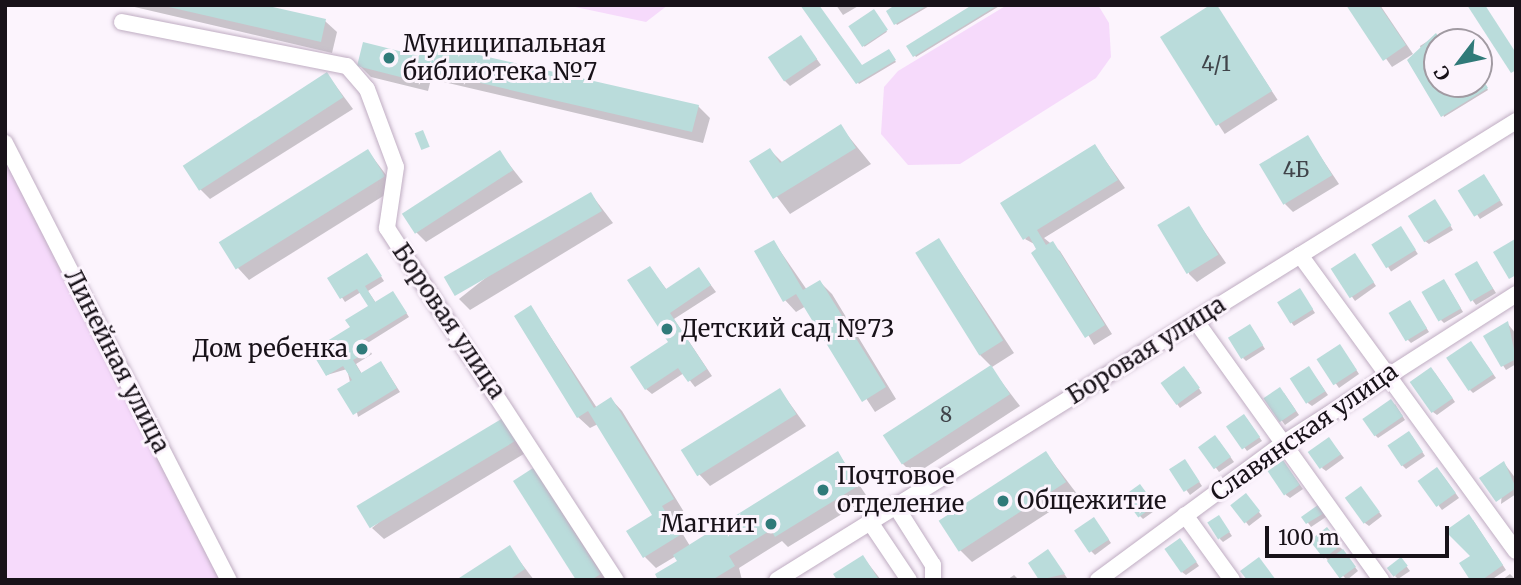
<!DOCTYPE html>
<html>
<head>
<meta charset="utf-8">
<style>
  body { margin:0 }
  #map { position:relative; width:1521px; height:585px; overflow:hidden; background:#fcf4fd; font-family:Merriweather,serif }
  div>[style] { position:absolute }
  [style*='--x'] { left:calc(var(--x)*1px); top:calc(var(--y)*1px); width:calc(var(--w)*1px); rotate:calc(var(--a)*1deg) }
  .green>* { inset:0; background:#f6dafb }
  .shadow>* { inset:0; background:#0003; transform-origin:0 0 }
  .building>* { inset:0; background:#badcdb; transform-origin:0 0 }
  .roads { filter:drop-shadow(0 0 2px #bfadc2) drop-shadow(0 0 2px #bfadc2) }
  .minor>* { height:16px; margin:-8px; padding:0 8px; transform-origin:8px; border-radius:8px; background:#fff }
  .dots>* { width:19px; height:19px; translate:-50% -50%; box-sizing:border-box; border:4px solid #fcf4fd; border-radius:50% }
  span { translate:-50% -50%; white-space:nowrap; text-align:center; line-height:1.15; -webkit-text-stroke:6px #fcf4fd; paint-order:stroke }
  .number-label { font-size:21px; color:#40444a }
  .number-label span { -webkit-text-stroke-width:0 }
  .poi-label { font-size:24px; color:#181219 }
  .left { translate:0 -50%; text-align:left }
  .right { translate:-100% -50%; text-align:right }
  .street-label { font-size:24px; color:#181219 }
  .frame { position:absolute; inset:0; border:7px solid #181219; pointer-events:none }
  .north { position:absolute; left:1423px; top:28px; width:70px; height:70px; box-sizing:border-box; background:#fcf4fd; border:2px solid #a19aa2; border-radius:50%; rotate:238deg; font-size:19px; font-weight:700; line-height:28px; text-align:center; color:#181219 }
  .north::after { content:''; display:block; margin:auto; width:24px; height:32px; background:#307a79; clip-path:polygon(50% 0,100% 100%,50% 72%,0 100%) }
  .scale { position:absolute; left:1265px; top:526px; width:184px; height:32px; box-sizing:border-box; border:4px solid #181219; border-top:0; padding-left:9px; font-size:21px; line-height:24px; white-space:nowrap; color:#181219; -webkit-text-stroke:5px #fcf4fd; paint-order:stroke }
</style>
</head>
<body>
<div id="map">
  <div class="green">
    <div style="clip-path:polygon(566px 5px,668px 5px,646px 22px)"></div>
    <div style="clip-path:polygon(1007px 5px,1098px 5px,1109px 23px,1111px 57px,1096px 78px,960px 164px,908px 165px,881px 134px,884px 87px,898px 71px)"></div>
    <div style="clip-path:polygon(5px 156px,229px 580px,5px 580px)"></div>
  </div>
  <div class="shadow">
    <div style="clip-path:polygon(126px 5px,256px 5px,325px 21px,337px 32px,332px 53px)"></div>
    <div style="clip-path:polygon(802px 5px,862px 67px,888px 51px,896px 62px,859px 84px)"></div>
    <div style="clip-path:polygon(836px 5px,860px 5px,843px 15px)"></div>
    <div style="clip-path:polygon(899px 5px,931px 5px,897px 25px,888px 11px)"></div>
    <div style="clip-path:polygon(976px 5px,1001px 5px,916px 57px,909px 46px)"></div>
    <div style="left:1216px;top:5px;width:113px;height:63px;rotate:57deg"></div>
    <div style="clip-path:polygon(1348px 5px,1380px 5px,1413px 54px,1392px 67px)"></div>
    <div style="left:873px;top:11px;width:25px;height:27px;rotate:56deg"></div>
    <div style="clip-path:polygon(1436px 36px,1437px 84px,1479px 84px,1479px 75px,1488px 90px,1444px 117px,1420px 46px)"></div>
    <div style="clip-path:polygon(801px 37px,821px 65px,790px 86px,784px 80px)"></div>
    <div style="clip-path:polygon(420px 58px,698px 106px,710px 118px,703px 143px,431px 79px,428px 91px,371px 77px,359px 65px)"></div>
    <div style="clip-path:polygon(327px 74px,353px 109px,210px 199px,198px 187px)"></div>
    <div style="clip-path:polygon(840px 126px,871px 164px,790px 214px,751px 162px,770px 150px,783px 163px)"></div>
    <div style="clip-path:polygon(1308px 138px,1339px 184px,1293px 212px,1285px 204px)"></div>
    <div style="clip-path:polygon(1095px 146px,1125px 188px,1044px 238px,1060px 251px,1112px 334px,1094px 345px,1036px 245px,1025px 239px)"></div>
    <div style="clip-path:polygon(368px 151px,396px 188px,249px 280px,238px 268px,222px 243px)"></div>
    <div style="clip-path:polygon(500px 153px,523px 182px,426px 242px,415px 231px)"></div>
    <div style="clip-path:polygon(1487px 180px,1503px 205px,1480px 219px,1461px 190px)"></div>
    <div style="clip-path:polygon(591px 194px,613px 223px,470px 310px,459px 299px)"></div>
    <div style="clip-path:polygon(1438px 205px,1453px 230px,1429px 244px,1425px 241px)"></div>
    <div style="clip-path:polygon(1188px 208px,1226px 263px,1197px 282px,1189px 274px)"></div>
    <div style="left:1401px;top:228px;width:31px;height:32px;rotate:57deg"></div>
    <div style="clip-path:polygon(939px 240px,1014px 353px,992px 367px,980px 355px)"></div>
    <div style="clip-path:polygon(774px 242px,807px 290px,820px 282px,832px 294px,896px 399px,875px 412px,806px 306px,796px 312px,785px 300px)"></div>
    <div style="clip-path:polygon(367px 255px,384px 281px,368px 291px,376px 303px,393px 293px,409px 317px,366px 344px,372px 354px,356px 364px,362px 374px,384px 367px,400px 392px,358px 417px,347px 369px,327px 375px,370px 306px,361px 292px,345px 302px,329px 278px)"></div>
    <div style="clip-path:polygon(1358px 259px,1376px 286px,1355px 301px,1333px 270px)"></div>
    <div style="clip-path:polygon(1477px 263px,1496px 293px,1476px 305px,1473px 301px)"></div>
    <div style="clip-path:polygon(650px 268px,667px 290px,699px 269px,716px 292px,674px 319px,712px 376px,695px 387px,684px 373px,652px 394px,646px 389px,671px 343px)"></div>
    <div style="clip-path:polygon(1447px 285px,1463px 312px,1444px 323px,1441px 320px)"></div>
    <div style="clip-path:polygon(1300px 290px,1315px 313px,1294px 326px,1291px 322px)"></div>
    <div style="clip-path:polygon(1413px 306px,1429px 332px,1411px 343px,1408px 340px)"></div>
    <div style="clip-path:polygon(531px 307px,597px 408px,611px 399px,622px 411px,684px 512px,673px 518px,690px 546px,838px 453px,868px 498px,788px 547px,782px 541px,739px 568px,742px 580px,660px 580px,679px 562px,676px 556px,656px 568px,645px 557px,654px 516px,598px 424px,590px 428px,578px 417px)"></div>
    <div style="clip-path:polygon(1508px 324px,1516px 334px,1516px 364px,1506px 370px,1485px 337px)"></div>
    <div style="clip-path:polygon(1253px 330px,1265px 349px,1246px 361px,1243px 358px)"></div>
    <div style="clip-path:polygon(1474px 347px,1496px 378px,1473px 393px,1470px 390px)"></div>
    <div style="clip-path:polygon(1343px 350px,1359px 374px,1339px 388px,1320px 361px)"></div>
    <div style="clip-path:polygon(991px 368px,1020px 406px,914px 475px,902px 463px)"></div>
    <div style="clip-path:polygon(1188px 372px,1202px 393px,1180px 408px,1162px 383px)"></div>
    <div style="clip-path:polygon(1312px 372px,1328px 395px,1312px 406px,1308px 403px)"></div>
    <div style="clip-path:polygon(1435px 373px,1455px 402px,1437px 415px,1433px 412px)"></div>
    <div style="clip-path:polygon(780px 390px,806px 426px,710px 486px,699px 474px)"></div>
    <div style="clip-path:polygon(1284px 393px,1299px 415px,1285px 425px,1266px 399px)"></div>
    <div style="clip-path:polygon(1395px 404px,1405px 420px,1378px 438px,1374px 434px)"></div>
    <div style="clip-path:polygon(1247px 419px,1262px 441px,1247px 451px,1228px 426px)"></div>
    <div style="clip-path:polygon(503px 420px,527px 452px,384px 539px,372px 528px)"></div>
    <div style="clip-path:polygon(1412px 436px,1425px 456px,1406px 469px,1402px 465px)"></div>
    <div style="clip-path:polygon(1219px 441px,1234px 462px,1219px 472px,1201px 447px)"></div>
    <div style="clip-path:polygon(1332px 443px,1344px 458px,1326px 471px,1322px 468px)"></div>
    <div style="clip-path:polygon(1046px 453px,1077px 494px,972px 562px,960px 550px)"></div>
    <div style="clip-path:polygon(1504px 463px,1516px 479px,1516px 494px,1501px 504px)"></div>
    <div style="clip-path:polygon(1188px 465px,1202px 486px,1190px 495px,1172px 470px)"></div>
    <div style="clip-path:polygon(1286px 466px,1303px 489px,1290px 498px,1286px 495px)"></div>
    <div style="clip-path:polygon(533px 471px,544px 482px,607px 580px,578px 580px)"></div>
    <div style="clip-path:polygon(1441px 473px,1459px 498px,1442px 510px,1439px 506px)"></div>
    <div style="clip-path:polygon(1143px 489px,1157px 509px,1143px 519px,1139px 515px)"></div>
    <div style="clip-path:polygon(1364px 492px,1382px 516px,1369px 526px,1365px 523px)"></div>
    <div style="clip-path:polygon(1249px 499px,1262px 516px,1249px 526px,1233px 505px)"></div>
    <div style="clip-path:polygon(1322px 511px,1326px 517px,1311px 527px,1304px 517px)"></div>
    <div style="clip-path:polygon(1473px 520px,1506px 570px,1491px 580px,1472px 580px)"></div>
    <div style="clip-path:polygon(1222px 521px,1232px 536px,1223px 542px,1220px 539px)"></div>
    <div style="clip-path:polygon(1097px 523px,1111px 543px,1095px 555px,1091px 551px)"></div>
    <div style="clip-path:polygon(1330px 533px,1358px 571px,1347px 580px,1325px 557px)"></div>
    <div style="clip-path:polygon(1184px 544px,1199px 566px,1186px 575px,1182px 572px)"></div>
    <div style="clip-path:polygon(509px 547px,534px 580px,459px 580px)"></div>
    <div style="clip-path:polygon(1051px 555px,1067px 578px,1065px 580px,1041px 580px,1030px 563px)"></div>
    <div style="clip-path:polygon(863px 557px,881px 580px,839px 580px)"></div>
    <div style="clip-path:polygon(1404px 563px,1410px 571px,1398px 579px,1395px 576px)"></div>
    <div style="clip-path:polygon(1510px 574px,1516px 580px,1502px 580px)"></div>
    <div style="clip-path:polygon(1014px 575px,1019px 580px,1007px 580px)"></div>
  </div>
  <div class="building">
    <div style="clip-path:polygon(160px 5px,264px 5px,326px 19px,321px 42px)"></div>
    <div style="clip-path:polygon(800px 5px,819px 5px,862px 65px,889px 49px,896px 60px,856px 84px)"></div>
    <div style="clip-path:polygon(895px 5px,928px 5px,894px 25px,886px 11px)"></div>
    <div style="clip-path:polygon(972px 5px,998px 5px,913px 57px,906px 46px)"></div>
    <div style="clip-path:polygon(1210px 5px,1217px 5px,1272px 91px,1216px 126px,1160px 37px)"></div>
    <div style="clip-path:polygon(1346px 5px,1379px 5px,1406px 45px,1383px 61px)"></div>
    <div style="clip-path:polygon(1467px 5px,1485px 5px,1516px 53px,1516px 70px,1511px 73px)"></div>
    <div style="left:874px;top:9px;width:25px;height:31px;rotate:56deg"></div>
    <div style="clip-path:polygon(1436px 33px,1441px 41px,1455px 33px,1460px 42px,1437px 42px,1437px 84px,1479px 84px,1479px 73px,1488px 88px,1441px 117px,1407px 60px)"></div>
    <div style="left:801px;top:35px;width:29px;height:40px;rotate:56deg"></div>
    <div style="clip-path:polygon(363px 42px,419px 56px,422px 42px,699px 105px,692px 132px,420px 69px,416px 81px,357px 66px)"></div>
    <div style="left:327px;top:72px;width:30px;height:172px;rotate:57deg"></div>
    <div style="clip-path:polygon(841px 124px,856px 148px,773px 199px,749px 161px,770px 148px,780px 163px)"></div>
    <div style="left:423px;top:130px;width:18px;height:9px;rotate:68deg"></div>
    <div style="left:1308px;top:135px;width:47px;height:57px;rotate:59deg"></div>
    <div style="clip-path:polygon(1095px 144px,1118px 180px,1037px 230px,1046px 245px,1053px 241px,1105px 325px,1085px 338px,1031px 253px,1036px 249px,1029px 236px,1023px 240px,1000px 203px)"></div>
    <div style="left:368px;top:149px;width:32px;height:176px;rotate:58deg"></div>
    <div style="left:500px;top:150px;width:24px;height:117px;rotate:57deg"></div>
    <div style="left:1484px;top:174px;width:31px;height:31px;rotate:58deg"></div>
    <div style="left:591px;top:192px;width:22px;height:170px;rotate:60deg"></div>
    <div style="left:1435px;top:199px;width:31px;height:32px;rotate:58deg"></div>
    <div style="left:1189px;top:206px;width:57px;height:37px;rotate:59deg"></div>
    <div style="left:1401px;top:226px;width:28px;height:35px;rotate:58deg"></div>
    <div style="left:939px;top:238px;width:121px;height:28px;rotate:58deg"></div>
    <div style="clip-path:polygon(1515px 239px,1516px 275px,1509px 279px,1493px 252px)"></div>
    <div style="clip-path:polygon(774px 240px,803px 290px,820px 280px,886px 387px,862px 402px,796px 294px,783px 302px,754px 251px)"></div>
    <div style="clip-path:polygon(367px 253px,382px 276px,365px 286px,375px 302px,393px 291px,407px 313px,363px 340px,370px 350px,353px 360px,361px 373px,381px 361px,397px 388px,353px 415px,337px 389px,352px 380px,343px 366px,326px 376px,311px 351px,350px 327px,345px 320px,368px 306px,357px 289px,340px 299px,327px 278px)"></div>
    <div style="left:1355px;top:253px;width:35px;height:29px;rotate:57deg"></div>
    <div style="left:1477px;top:261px;width:32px;height:26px;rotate:60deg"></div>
    <div style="clip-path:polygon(650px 266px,666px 289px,699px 267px,711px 285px,670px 313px,707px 369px,688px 382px,678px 368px,645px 390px,630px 367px,668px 342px,627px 280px)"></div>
    <div style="left:1444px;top:279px;width:34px;height:26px;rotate:60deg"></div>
    <div style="left:1300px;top:288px;width:25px;height:27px;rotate:58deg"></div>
    <div style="left:1410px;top:300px;width:33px;height:25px;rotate:59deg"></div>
    <div style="clip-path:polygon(531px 305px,594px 408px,611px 397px,674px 499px,662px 506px,680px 535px,643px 558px,626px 531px,652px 515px,588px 411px,577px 418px,514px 316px)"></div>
    <div style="clip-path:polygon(1508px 321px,1516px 359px,1501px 367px,1483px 336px)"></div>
    <div style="left:1250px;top:324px;width:25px;height:26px;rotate:58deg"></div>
    <div style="left:1471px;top:341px;width:40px;height:30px;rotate:56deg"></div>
    <div style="left:1340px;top:344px;width:31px;height:28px;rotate:57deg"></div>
    <div style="left:991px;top:365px;width:35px;height:129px;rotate:57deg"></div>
    <div style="left:1184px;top:366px;width:27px;height:29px;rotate:54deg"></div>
    <div style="left:1309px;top:366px;width:30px;height:23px;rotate:57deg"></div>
    <div style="left:1431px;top:367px;width:38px;height:26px;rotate:55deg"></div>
    <div style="left:1280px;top:387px;width:29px;height:20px;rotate:56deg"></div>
    <div style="left:780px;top:388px;width:31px;height:117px;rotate:58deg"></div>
    <div style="left:1391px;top:399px;width:21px;height:35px;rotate:55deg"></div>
    <div style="left:1244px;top:414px;width:28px;height:22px;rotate:55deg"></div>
    <div style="left:503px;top:418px;width:26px;height:171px;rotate:59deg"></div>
    <div style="left:1409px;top:431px;width:25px;height:26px;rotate:56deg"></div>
    <div style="left:1215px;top:435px;width:27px;height:21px;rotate:54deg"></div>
    <div style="left:1329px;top:437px;width:21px;height:26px;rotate:55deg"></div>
    <div style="clip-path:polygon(838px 451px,858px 486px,775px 537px,771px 530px,729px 556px,735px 566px,712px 580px,658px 580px,655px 574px,677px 561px,673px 555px)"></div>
    <div style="left:1046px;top:451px;width:37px;height:128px;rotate:57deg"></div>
    <div style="left:1185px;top:459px;width:27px;height:19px;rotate:57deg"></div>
    <div style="left:1283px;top:460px;width:30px;height:19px;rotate:56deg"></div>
    <div style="clip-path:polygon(1504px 461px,1516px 488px,1496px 502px,1479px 478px)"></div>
    <div style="left:1437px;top:467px;width:32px;height:24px;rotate:54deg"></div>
    <div style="clip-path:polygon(533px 468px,601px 574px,591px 580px,576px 580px,513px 481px)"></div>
    <div style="left:1140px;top:484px;width:26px;height:21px;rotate:54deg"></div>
    <div style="left:1361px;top:486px;width:32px;height:20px;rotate:54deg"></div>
    <div style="left:1246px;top:493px;width:23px;height:20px;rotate:52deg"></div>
    <div style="clip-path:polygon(1318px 505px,1324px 513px,1306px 524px,1301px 517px)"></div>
    <div style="clip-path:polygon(1469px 514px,1503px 565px,1482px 580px,1470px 580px,1459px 563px,1470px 556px,1445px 531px)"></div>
    <div style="left:1219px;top:515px;width:20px;height:14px;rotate:57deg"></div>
    <div style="left:1094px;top:517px;width:27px;height:24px;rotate:56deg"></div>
    <div style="left:1327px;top:527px;width:23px;height:22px;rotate:52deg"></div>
    <div style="left:1180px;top:538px;width:29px;height:19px;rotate:55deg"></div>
    <div style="clip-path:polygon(510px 545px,525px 569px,509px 580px,456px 580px)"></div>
    <div style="clip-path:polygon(1048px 549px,1065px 574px,1039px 580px,1028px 563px)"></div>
    <div style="left:1343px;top:549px;width:22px;height:20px;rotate:54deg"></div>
    <div style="clip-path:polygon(863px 555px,879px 580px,837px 580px,833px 574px)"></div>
    <div style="clip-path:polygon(1259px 557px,1276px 580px,1247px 580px,1240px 571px)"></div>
    <div style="left:1401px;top:557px;width:11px;height:18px;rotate:52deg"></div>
  </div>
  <div class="roads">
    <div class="minor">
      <div style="--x:122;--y:22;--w:229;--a:11.1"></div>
      <div style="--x:347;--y:66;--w:30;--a:49"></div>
      <div style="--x:367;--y:89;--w:83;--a:69.6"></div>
      <div style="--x:396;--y:167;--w:62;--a:98.4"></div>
      <div style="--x:387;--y:228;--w:420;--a:57"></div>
      <div style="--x:5;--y:143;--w:491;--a:62.9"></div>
      <div style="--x:1300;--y:255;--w:366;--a:53.9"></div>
      <div style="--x:1195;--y:320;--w:320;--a:54.4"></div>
      <div style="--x:895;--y:505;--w:71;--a:57.7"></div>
      <div style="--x:933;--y:565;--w:15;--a:90"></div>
      <div style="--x:1185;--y:515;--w:80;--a:54.1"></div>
      <div style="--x:870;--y:522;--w:70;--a:56.1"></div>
      <div style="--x:777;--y:580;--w:870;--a:-31.84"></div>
      <div style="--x:1098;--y:580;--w:231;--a:-36.4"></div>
      <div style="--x:1284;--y:443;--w:276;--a:-32.7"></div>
    </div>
  </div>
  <div class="dots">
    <div style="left:389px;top:58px;background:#307a79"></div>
    <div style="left:667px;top:329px;background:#307a79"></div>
    <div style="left:362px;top:349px;background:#307a79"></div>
    <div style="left:823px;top:490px;background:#307a79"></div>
    <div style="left:1003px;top:501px;background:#307a79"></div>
    <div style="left:771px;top:524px;background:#307a79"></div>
  </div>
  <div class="number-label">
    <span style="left:1216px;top:64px">4/1</span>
    <span style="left:1296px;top:170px">4Б</span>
    <span style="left:946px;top:415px">8</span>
  </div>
  <div class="poi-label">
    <span class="left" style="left:403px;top:58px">Муниципальная<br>библиотека №7</span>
    <span class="left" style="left:681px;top:329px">Детский сад №73</span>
    <span class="right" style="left:348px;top:349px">Дом ребенка</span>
    <span class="left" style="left:837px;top:490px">Почтовое<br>отделение</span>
    <span class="left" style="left:1017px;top:501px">Общежитие</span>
    <span class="right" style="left:757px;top:524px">Магнит</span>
  </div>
  <div class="street-label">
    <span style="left:449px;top:321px;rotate:56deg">Боровая улица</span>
    <span style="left:1146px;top:350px;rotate:-32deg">Боровая улица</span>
    <span style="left:117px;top:361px;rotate:63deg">Линейная улица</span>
    <span style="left:1304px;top:432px;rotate:-35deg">Славянская улица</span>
  </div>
  <div class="frame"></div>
  <div class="north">С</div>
  <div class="scale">100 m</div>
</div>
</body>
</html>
